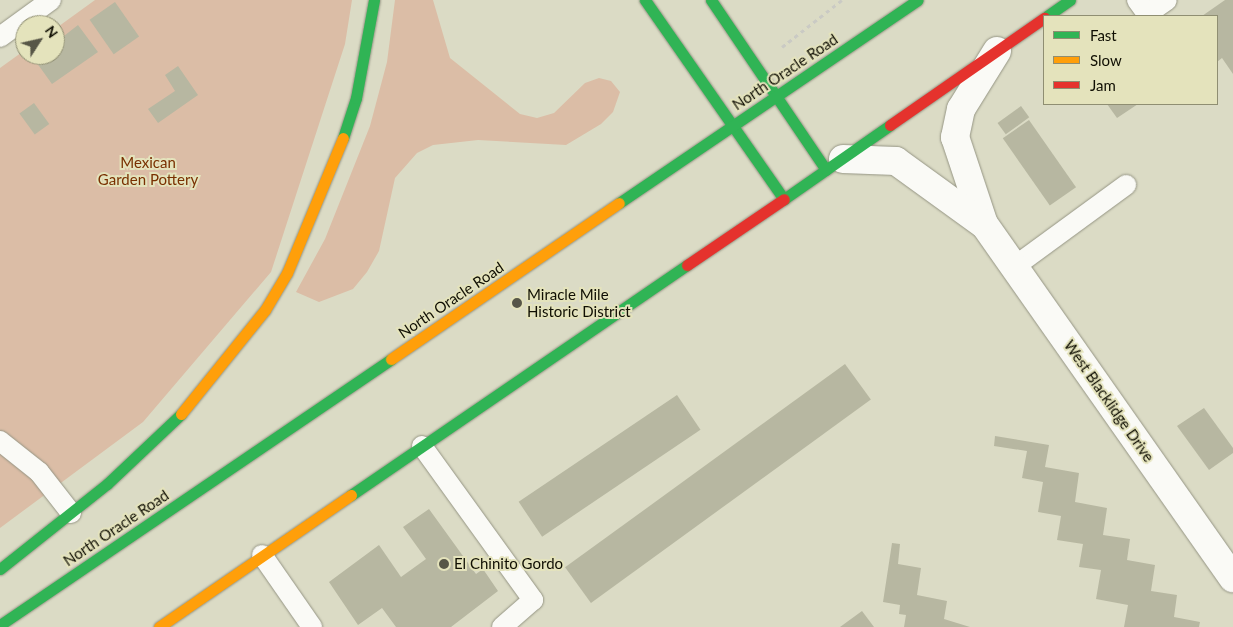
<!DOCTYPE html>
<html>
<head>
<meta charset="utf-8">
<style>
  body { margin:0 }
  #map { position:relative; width:1233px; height:627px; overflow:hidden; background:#dbdbc5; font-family:Lato,sans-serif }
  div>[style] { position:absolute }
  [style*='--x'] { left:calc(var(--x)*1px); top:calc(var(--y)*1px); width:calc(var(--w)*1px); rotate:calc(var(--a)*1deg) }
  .green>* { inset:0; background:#dbbda6 }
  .building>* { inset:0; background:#b7b7a1; transform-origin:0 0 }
  .path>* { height:3px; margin-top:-1.5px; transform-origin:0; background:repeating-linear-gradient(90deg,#cacac4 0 4px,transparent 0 8px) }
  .roads { filter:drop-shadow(0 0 1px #959584) drop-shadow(0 0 1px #959584) }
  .lane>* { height:20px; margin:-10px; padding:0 10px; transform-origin:10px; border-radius:10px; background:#fafaf6 }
  .street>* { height:28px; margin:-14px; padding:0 14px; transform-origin:14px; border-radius:14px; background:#fafaf6 }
  .fast>* { height:11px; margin:-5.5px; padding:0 5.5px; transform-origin:5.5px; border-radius:5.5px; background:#30b455 }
  .slow>* { height:11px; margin:-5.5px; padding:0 5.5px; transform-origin:5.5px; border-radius:5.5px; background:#ff9f0a }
  .jam>* { height:11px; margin:-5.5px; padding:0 5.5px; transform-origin:5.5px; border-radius:5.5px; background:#e5322d }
  .dots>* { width:14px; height:14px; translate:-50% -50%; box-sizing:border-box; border:2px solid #e4e3bc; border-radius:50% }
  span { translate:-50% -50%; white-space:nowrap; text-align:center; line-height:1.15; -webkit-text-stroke:4px #e4e3bc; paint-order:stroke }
  .street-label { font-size:15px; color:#100f03 }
  .park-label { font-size:15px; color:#793001 }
  .poi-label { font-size:15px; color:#100f03 }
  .left { translate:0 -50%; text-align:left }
  .legend { position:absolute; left:1043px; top:15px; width:175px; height:90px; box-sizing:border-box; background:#e4e3bc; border:1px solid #8f8e72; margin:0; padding:6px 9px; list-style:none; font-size:15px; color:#100f03 }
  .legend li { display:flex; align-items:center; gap:10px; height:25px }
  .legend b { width:25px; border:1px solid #8f8e72 }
  .north { position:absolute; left:15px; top:15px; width:50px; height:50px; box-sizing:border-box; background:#e4e3bc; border:1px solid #8f8e72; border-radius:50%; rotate:55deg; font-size:14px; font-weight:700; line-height:20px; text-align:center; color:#100f03 }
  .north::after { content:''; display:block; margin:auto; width:18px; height:22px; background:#575647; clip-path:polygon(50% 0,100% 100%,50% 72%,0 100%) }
</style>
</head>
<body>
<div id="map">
  <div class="green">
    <div style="clip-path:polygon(95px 0,352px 0,345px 44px,271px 272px,143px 422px,0 528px,0 68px,25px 50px,25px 55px,55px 55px,55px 29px)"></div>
    <div style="clip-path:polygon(395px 0,433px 0,450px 58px,520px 114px,537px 118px,554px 113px,585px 83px,599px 78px,611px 81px,620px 92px,613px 112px,601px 124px,566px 145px,478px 140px,433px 145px,417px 153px,395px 178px,379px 251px,367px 272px,353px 289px,319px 302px,296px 292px,325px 239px,370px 126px,387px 62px)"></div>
  </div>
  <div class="building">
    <div style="clip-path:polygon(1225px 0,1233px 0,1233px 74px,1222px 58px,1217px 62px,1217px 16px,1202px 16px)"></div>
    <div style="left:115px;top:2px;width:42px;height:31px;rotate:55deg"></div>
    <div style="clip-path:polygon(78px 25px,98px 52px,52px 84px,34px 59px,55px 55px,55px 43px)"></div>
    <div style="clip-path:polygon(178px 66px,198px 95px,158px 123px,148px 109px,175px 91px,165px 75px)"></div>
    <div style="left:34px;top:103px;width:26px;height:18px;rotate:54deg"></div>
    <div style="clip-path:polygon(1107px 104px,1138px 104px,1117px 118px)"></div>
    <div style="left:1021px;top:106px;width:14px;height:29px;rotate:54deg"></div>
    <div style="left:1029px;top:120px;width:82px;height:32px;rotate:55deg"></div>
    <div style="left:845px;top:364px;width:44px;height:346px;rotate:54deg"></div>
    <div style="left:677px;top:395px;width:42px;height:191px;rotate:56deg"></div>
    <div style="clip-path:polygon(1204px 408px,1233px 448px,1233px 453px,1209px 470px,1177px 426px)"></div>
    <div style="clip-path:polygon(995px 436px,1049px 445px,1045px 467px,1079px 473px,1075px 502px,1107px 508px,1103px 535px,1130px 539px,1127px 560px,1155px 565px,1151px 591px,1177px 595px,1174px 617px,1200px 622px,1199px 627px,1124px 627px,1128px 605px,1096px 599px,1101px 570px,1079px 567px,1083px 544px,1057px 540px,1061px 516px,1038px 512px,1043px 482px,1022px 478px,1027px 451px,994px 446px)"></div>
    <div style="clip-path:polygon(429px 509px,476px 574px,483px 569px,498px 591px,451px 627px,396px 627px,382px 608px,358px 625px,329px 582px,379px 545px,401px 577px,426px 559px,403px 527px)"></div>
    <div style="clip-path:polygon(892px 543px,900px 544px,898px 564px,921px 568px,917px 595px,947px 601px,944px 619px,970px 627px,904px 627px,906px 615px,899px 614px,900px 605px,883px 602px)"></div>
    <div style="clip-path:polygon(862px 611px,874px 627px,840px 627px)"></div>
  </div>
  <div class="path">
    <div style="--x:782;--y:47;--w:76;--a:-38.1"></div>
  </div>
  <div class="roads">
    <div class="lane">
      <div style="--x:1137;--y:0;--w:17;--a:54"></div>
      <div style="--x:1147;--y:14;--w:24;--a:-35"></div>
      <div style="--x:0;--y:37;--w:63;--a:-36"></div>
      <div style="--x:1014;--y:267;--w:139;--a:-36.2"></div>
      <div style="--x:0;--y:441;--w:50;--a:38.5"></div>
      <div style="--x:39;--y:472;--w:52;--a:52"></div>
      <div style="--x:422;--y:446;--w:190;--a:54.2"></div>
      <div style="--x:533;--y:600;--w:41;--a:138.9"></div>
      <div style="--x:262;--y:555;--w:88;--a:55.2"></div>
    </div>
    <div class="street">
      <div style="--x:997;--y:51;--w:68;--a:121.8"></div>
      <div style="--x:961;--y:109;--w:29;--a:102"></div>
      <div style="--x:955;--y:137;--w:92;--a:71.6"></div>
      <div style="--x:984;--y:224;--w:433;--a:54.9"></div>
      <div style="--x:843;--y:159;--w:53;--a:2.2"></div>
      <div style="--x:896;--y:161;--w:107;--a:35.9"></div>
    </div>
    <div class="fast">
      <div style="--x:645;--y:0;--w:243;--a:55.1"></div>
      <div style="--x:784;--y:199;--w:129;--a:-34.9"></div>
      <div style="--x:711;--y:0;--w:205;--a:55.9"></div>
      <div style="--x:1047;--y:16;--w:28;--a:-35"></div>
      <div style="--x:343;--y:138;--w:42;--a:-72"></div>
      <div style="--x:356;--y:98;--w:100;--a:-79.6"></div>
      <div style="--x:619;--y:203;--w:361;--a:-34.2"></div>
      <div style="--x:351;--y:495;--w:407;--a:-34.4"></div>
      <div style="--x:0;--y:569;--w:137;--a:-38.5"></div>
      <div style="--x:107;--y:484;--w:102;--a:-43.4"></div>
      <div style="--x:0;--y:625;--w:473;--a:-34.2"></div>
    </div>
    <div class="slow">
      <div style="--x:391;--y:359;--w:276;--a:-34.4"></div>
      <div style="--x:181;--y:414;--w:134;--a:-51.1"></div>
      <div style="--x:265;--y:310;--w:43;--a:-59.3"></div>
      <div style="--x:287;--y:273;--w:146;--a:-67.5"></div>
      <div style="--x:159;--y:627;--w:233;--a:-34.5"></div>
    </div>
    <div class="jam">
      <div style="--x:890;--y:125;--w:188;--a:-34.8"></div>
      <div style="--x:687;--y:265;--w:117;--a:-34.2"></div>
    </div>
  </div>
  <div class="dots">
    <div style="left:517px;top:303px;background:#575647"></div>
    <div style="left:444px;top:564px;background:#575647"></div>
  </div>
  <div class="street-label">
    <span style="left:785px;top:72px;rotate:-34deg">North Oracle Road</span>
    <span style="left:451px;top:300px;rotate:-34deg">North Oracle Road</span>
    <span style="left:1109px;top:401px;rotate:55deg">West Blacklidge Drive</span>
    <span style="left:116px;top:528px;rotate:-34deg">North Oracle Road</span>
  </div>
  <div class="park-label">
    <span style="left:148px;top:171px">Mexican<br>Garden Pottery</span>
  </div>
  <div class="poi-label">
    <span class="left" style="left:527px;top:303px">Miracle Mile<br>Historic District</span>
    <span class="left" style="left:454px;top:564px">El Chinito Gordo</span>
  </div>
  <ul class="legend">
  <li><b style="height:6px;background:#30b455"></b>Fast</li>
  <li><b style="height:6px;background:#ff9f0a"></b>Slow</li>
  <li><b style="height:6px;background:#e5322d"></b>Jam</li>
  </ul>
  <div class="north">N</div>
</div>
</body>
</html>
